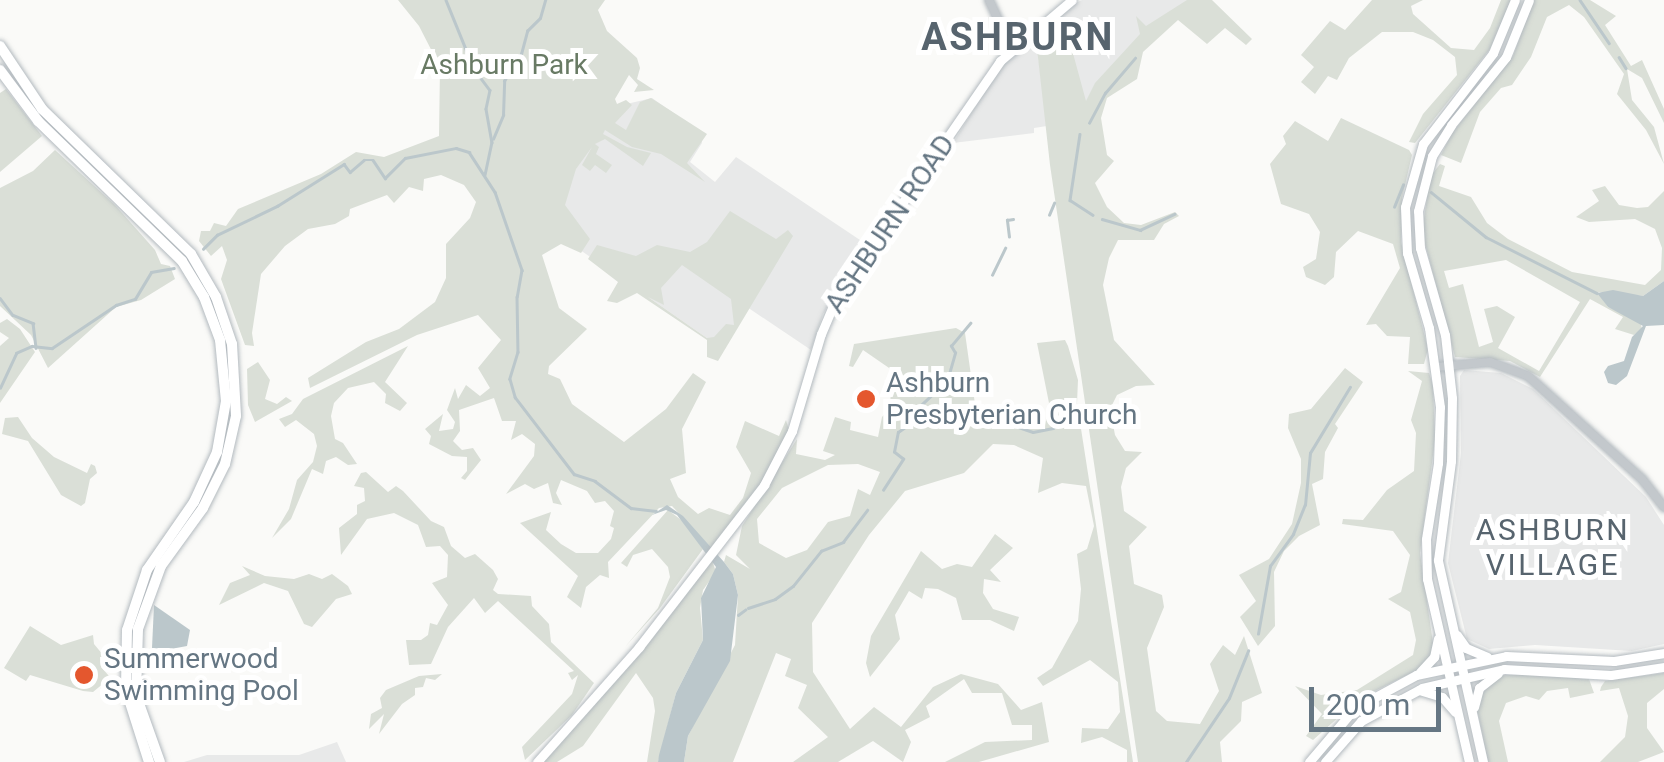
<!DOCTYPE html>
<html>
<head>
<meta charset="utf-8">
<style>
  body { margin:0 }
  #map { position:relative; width:1664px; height:762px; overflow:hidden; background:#fafaf8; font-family:Roboto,sans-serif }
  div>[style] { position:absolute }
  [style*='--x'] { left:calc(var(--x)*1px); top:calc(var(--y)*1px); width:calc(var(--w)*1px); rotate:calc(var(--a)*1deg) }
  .built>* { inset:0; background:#e8e9e9 }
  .green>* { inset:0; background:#dadfd7 }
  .water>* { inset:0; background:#bbc7cb }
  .stream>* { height:2.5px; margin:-1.25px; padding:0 1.25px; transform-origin:1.25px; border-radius:1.25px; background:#bbc7cb }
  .roads { filter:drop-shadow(0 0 2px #b3babf) drop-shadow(0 0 2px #b3babf) }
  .tertiary>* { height:8px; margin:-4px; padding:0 4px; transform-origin:4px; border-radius:4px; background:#c3c8cc }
  .secondary>* { height:9px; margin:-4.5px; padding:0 4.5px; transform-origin:4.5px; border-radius:4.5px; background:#fff }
  .primary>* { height:10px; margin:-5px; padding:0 5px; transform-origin:5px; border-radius:5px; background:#fff }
  .dots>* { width:28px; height:28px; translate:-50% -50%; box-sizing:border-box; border:5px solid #fff; border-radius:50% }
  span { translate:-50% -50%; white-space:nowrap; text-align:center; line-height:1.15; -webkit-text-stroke:10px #fff; paint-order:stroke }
  .park-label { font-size:28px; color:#687a64 }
  .street-label { font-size:28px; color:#657683 }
  .poi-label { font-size:28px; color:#657683 }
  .left { translate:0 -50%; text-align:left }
  .neighbourhood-label { font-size:30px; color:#57646e; letter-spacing:2.5px }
  .district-label { font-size:38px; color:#57646e; font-weight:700; letter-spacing:2.5px }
  .scale { position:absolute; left:1309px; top:687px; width:132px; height:45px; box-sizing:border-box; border:5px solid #657683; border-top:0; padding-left:12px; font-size:30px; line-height:35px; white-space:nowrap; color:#657683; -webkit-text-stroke:8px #fff; paint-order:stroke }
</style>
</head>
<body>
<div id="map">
  <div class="built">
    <div style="clip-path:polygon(1082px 0,1190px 0,1142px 36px,1079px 111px,1069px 44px,1062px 44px,1054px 13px)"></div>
    <div style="clip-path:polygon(1035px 31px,1047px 126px,1034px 128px,1034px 133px,953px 143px,1003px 62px)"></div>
    <div style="clip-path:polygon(652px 98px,699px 131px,702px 143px,690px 162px,715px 182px,736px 157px,863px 242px,864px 247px,823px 314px,811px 350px,747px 307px,720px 347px,511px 202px,618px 106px)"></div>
    <div style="clip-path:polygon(1464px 370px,1501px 373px,1533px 389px,1646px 497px,1664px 525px,1664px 644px,1632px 651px,1535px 645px,1489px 649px,1467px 639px,1448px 563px,1461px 453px,1460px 376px)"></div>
    <div style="clip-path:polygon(337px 742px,346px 762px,184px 762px,207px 755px,299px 755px)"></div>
  </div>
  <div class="green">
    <div style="clip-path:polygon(398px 0,605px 0,598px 10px,607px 31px,637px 58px,640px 68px,637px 79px,654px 90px,634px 92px,638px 85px,629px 75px,615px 99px,617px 104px,626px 100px,632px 105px,615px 123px,626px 130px,640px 102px,651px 98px,707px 134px,687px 163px,705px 182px,661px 154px,632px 147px,605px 130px,603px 134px,627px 147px,651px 153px,643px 166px,605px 139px,595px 144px,599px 147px,596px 154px,612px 165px,606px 173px,595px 165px,590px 171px,582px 165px,592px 147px,576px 169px,565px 205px,590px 239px,581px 253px,561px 244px,542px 255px,559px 308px,587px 329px,549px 366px,548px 374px,560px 379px,572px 404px,624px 442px,666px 409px,693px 373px,706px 382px,682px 429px,686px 473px,670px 479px,678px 497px,698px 514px,709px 508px,730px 515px,743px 498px,751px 473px,736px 447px,745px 421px,779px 436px,786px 420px,789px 430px,767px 476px,713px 550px,672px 506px,659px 508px,608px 562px,609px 578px,600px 575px,586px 587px,581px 608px,567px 597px,578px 576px,520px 523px,551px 512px,546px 530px,561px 544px,576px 553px,598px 553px,611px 539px,614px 528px,610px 526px,614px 511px,605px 501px,595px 503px,587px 491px,561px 480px,556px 493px,562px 505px,553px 503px,548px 483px,534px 489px,525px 484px,506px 494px,534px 456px,535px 444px,522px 434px,511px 440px,516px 421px,502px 421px,494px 398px,459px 410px,460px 431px,453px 441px,462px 450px,473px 448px,481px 460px,465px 480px,461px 478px,467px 471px,467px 457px,452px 456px,429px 444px,431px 436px,425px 429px,443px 414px,439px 431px,453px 429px,455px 422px,447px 410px,455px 388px,458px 399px,466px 385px,480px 396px,490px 388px,478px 368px,501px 340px,478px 315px,417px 335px,310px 388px,308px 378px,366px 342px,399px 329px,435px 302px,446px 278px,446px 244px,470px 218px,476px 202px,464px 185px,441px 175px,424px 179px,423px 191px,409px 187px,394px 203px,387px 195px,350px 209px,349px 216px,335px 224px,308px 229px,285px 246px,261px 274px,252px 333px,254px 346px,245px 345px,221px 279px,227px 260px,222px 246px,211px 256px,199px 241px,201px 231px,210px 231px,214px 223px,226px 226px,238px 209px,321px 174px,356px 152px,384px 157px,439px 136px,440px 67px,419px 26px)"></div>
    <div style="clip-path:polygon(1187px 0,1212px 0,1252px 39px,1246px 45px,1225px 28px,1207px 44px,1178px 20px,1143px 52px,1137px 79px,1107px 98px,1101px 118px,1107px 155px,1114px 161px,1095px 183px,1107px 207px,1124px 223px,1141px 225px,1175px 212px,1179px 216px,1164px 224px,1154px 240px,1118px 240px,1109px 258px,1103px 285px,1114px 340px,1155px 385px,1136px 386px,1117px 395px,1110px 409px,1115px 435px,1125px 451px,1142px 452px,1126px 468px,1121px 487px,1124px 511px,1147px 527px,1129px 546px,1134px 584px,1162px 595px,1164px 607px,1147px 648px,1156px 711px,1167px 721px,1200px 724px,1219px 691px,1210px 664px,1223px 645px,1235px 655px,1244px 636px,1262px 693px,1242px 702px,1241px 721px,1220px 742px,1222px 762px,1138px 762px,1050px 165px,1035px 31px,1054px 13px,1062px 43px,1071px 46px,1086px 101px,1095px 83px,1140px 34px,1136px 16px,1146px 26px)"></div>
    <div style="clip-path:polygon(1372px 0,1423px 0,1411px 6px,1413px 14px,1451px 48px,1474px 50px,1490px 28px,1501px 0,1511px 0,1490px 49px,1415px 143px,1409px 142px,1423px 114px,1457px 75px,1455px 57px,1433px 40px,1413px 32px,1382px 32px,1349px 58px,1337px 80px,1328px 76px,1315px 94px,1301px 82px,1314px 67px,1301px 55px,1330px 21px,1345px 30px)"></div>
    <div style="clip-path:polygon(1534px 0,1590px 0,1616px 16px,1605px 25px,1631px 66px,1642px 60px,1664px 109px,1664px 123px,1642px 78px,1627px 69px,1632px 100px,1654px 127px,1664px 164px,1646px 130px,1617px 94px,1624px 74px,1584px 17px,1569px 5px,1547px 17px,1531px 57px,1512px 85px,1501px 88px,1480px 112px,1461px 163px,1441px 155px,1452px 133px,1513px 56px)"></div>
    <div style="clip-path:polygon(6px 89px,42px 136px,0 172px,0 93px)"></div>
    <div style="clip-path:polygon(1341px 118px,1409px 150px,1412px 155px,1402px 198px,1401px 242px,1428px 349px,1424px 364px,1408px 364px,1410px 337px,1387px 336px,1376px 324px,1366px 325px,1400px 268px,1393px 244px,1358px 231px,1336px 252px,1334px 277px,1325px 285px,1306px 277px,1303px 267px,1316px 259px,1320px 232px,1309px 214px,1281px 204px,1270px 164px,1286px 144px,1283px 136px,1295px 121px,1328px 141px)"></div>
    <div style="clip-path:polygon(55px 150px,115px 205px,155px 250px,161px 264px,170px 266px,175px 279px,141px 300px,116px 307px,48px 368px,31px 335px,0 306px,0 188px,33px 171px)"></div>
    <div style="clip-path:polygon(evenodd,1440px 164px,1445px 166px,1439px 186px,1471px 197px,1487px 223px,1508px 239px,1572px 272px,1645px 285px,1661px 270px,1662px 248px,1655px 229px,1635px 219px,1589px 222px,1576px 217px,1599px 201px,1592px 190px,1605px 186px,1619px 205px,1637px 208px,1648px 207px,1664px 191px,1664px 281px,1643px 296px,1598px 292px,1608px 307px,1640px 321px,1642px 329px,1634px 335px,1615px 329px,1623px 317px,1590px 299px,1540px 377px,1510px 361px,1455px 357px,1422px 232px,1430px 177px,1440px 164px,1506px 260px,1580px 302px,1539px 371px,1498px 348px,1515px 317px,1497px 306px,1484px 309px,1493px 342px,1479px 347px,1463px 284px,1449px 288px,1444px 271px,1506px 260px)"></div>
    <div style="clip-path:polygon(evenodd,730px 211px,776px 239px,788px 230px,793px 236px,718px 361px,707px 357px,707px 340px,637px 293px,617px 303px,607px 301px,618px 282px,588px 259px,597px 245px,636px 256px,657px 245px,690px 252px,707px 242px,730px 211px,682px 265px,731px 299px,734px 325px,726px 324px,714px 337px,707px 338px,648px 297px,664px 305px,661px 288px,682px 265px)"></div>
    <div style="clip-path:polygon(7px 319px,20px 329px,35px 352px,0 403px,0 346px,9px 338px,0 332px,0 323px)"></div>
    <div style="clip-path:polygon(evenodd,956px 328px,965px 333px,975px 404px,982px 418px,1028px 428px,1045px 426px,1049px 403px,1037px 343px,1065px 340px,1068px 346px,1078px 380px,1077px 403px,1133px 762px,1127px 762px,1127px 750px,1102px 737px,1081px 743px,1082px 728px,1108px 729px,1120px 712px,1118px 682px,1090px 660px,1043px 686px,1037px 678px,1052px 668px,1078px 621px,1081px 589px,1077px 554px,1087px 549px,1094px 526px,1086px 486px,1062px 483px,1038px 493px,1043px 458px,1014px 445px,993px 444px,964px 473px,905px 491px,869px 535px,812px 623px,813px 672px,850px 729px,874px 707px,901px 727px,933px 687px,961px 674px,998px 684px,1021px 710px,1042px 702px,1049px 742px,979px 762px,945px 762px,985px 742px,1032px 740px,1032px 725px,1012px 725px,1002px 693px,972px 693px,964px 679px,926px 706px,930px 717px,905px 730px,911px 742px,903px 762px,873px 741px,838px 762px,793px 762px,828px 737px,798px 708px,807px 685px,785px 676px,791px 659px,776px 653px,733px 762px,684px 762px,688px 736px,735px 645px,738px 595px,733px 574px,724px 562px,726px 555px,750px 569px,736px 555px,742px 526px,797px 439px,796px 454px,825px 460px,835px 455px,823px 451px,835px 417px,851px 422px,850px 430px,878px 437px,882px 417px,890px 408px,892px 370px,863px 350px,853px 367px,849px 366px,854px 344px,956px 328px,858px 464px,880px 472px,870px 495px,858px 489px,850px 516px,828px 522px,807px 550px,786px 558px,759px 543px,757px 519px,782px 488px,828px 465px,858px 464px)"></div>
    <div style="clip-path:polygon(408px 346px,385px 382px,407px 403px,400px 411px,385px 403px,386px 394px,374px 382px,348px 388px,334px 403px,331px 416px,335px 439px,343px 443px,357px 464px,348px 465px,336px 457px,326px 461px,323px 474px,312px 469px,291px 519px,272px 538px,289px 509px,297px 480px,313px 462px,317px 446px,314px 434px,296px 420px,285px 427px,279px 419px,292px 414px,303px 399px)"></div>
    <div style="clip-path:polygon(258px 362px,270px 380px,265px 399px,277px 404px,286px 397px,292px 401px,255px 422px,248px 405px,247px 369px)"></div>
    <div style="clip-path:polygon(1345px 368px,1363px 382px,1335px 424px,1338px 428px,1325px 452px,1323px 479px,1312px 484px,1320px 525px,1299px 536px,1284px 551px,1274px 572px,1275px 626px,1258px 646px,1240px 617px,1256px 601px,1239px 575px,1269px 559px,1292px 524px,1301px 483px,1301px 459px,1288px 428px,1289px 414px,1311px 409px)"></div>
    <div style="clip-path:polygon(1408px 371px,1429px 373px,1433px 385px,1435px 440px,1420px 553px,1434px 650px,1419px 669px,1359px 699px,1313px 740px,1306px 736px,1322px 714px,1295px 686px,1321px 695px,1357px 690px,1413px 655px,1416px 640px,1410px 612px,1388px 599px,1401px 592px,1410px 555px,1393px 531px,1342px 524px,1343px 519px,1363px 520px,1387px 490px,1414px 471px,1416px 433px,1411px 420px,1422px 381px)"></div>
    <div style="clip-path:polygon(18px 417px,32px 438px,54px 457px,87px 473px,91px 464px,95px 466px,97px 473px,90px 479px,85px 503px,81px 506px,61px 495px,28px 441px,2px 434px,5px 418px)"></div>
    <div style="clip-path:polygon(366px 472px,388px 492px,396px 486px,403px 491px,431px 521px,444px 527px,451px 546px,465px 558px,475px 554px,493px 570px,498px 579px,493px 590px,498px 594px,531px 596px,532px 606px,549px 624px,551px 642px,594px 683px,572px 715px,525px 760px,522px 747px,572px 694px,578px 675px,572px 680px,568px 673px,574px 671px,498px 601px,485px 613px,474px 598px,448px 627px,431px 664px,409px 665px,406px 640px,421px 640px,428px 635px,430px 623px,437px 625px,448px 605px,432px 583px,447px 577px,448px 555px,440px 546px,426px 547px,418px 525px,394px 513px,367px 519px,341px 555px,339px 528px,357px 514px,357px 505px,365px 501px,364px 488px,354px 486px,361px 473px)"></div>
    <div style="clip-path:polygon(668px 510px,684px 522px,703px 549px,660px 608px,625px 647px,658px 608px,670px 577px,668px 567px,652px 549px,633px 555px,627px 567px,621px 563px)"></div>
    <div style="clip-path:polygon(995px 534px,1013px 548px,990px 570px,1001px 582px,984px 579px,983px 593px,993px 609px,1019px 617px,1014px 631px,990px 620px,962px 620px,956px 598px,938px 589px,925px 588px,922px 599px,909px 591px,895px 615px,900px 639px,870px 677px,866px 663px,871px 636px,921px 551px,942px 569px,957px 564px,972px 567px)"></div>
    <div style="clip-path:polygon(712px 560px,716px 572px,703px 590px,700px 608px,703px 640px,676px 693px,658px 762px,647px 762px,655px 711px,653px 698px,636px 673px,583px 746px,557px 762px,541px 762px)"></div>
    <div style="clip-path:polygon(242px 566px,265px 576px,294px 579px,309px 574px,322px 579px,332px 574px,348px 586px,352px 594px,336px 599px,312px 627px,304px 624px,288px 591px,264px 583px,219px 605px,230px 583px,250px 575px)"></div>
    <div style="clip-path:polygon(30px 626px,61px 645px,93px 635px,94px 644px,108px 661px,101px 667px,109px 676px,104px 683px,93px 692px,83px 691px,30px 675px,26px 681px,4px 668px)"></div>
    <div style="clip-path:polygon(1536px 673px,1589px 679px,1594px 693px,1570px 698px,1568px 688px,1547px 691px,1539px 700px,1526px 696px,1506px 703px,1499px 721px,1508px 762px,1488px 762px,1477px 709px,1480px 691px,1496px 676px)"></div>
    <div style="clip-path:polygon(1664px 673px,1664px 689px,1647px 703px,1647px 728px,1664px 752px,1638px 762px,1600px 762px,1625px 737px,1628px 716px,1619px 688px,1600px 691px,1601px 687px,1605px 681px)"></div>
    <div style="clip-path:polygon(442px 674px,435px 680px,426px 678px,423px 687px,415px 688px,415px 695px,402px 704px,379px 734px,384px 714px,369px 729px,371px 714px,382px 708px,380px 698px,386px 690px,419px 676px)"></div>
  </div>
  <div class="water">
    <div style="clip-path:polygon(1664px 281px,1664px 325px,1646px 326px,1627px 376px,1616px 385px,1608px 383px,1604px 372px,1608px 366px,1624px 361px,1632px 337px,1643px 326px,1608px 307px,1597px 293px,1613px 290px,1643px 296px)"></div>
    <div style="clip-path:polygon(667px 505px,683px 516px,724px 562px,733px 574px,738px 595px,730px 661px,688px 736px,684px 762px,658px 762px,659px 755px,676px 693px,703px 640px,701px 598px,716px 567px,677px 515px,666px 510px,652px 515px)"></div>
    <div style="clip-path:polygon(154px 605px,190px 630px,187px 646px,160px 651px,152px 648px)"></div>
  </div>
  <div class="stream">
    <div style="--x:446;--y:0;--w:74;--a:67.9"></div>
    <div style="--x:474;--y:69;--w:26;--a:53"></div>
    <div style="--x:490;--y:90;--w:19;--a:102"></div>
    <div style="--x:486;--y:109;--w:34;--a:80"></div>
    <div style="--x:492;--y:142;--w:33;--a:102"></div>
    <div style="--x:1580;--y:0;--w:52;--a:56"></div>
    <div style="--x:1619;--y:57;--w:13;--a:58"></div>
    <div style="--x:1089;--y:123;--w:34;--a:-62"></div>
    <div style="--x:1105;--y:93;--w:46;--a:-49.4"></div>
    <div style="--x:1080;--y:134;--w:67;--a:98.6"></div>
    <div style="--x:1070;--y:200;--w:27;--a:33"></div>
    <div style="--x:493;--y:139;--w:26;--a:-67"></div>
    <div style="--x:503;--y:115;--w:34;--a:-88"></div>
    <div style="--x:504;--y:81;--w:32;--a:-58"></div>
    <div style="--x:521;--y:54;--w:24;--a:-75"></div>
    <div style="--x:527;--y:31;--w:18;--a:-45"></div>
    <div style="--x:540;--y:18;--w:19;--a:-74"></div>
    <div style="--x:1431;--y:192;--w:71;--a:39.3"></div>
    <div style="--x:1486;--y:237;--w:124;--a:26.8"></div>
    <div style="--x:1394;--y:207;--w:24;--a:-68"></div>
    <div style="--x:1049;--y:215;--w:13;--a:-67"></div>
    <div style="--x:1102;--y:219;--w:40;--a:16"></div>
    <div style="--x:1140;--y:230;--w:38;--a:-25"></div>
    <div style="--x:1009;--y:237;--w:17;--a:-97"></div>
    <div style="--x:1007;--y:220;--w:6;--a:-9"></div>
    <div style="--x:203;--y:249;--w:20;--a:-45"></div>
    <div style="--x:217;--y:235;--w:67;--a:-25.8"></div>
    <div style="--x:277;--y:206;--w:79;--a:-32.1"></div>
    <div style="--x:344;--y:164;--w:10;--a:53"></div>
    <div style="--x:350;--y:172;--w:18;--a:-41"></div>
    <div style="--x:364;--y:160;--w:9;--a:0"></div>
    <div style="--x:373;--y:160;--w:22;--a:56"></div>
    <div style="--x:385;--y:178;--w:28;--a:-45"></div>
    <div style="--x:405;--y:158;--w:52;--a:-11.1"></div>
    <div style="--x:456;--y:148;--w:14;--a:17"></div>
    <div style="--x:469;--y:152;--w:48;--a:57"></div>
    <div style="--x:495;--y:192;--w:83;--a:70.9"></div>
    <div style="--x:522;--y:270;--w:27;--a:100"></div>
    <div style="--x:517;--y:297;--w:55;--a:89"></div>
    <div style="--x:518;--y:352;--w:28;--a:107"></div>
    <div style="--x:510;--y:379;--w:19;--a:74"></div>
    <div style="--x:515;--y:397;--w:97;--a:52.5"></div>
    <div style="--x:574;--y:474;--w:22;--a:18"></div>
    <div style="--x:595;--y:481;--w:45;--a:36.9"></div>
    <div style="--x:631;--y:508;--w:25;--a:7"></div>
    <div style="--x:992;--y:275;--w:30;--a:-64"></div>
    <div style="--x:0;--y:298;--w:21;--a:53"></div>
    <div style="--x:13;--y:315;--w:22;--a:22"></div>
    <div style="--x:33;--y:323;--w:25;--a:83"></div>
    <div style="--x:0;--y:388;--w:38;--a:-65"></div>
    <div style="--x:16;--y:353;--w:17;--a:-24"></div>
    <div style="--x:32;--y:346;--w:20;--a:6"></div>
    <div style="--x:52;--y:348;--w:77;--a:-33.9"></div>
    <div style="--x:116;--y:305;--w:20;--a:-18"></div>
    <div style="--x:135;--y:299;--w:31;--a:-59"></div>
    <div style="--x:151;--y:272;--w:23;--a:-10"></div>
    <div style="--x:904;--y:426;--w:7;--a:-74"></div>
    <div style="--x:906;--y:419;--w:38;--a:-43"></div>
    <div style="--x:934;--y:393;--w:14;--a:-78"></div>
    <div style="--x:937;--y:379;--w:13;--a:-23"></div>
    <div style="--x:949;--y:374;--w:22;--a:-74"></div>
    <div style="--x:955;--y:353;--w:8;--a:-120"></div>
    <div style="--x:951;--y:346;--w:30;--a:-50"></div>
    <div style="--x:883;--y:490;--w:37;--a:-57"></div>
    <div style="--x:903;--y:459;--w:11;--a:-142"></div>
    <div style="--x:894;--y:452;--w:20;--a:-79"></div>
    <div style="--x:898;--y:432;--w:35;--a:-35"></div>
    <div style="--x:927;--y:412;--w:23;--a:7"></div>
    <div style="--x:950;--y:415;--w:20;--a:-11"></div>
    <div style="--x:970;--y:411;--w:66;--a:18.4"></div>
    <div style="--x:1033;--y:432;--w:20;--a:-11"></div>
    <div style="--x:1053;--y:428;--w:24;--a:-33"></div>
    <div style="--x:748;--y:608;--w:28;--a:-18"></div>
    <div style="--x:775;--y:599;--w:22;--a:-36"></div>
    <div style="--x:793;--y:586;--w:45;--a:-51.3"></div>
    <div style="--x:821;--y:551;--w:24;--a:-22"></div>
    <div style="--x:843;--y:542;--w:40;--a:-53"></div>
    <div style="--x:738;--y:615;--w:9;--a:-36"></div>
    <div style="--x:1258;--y:634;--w:69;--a:-80"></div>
    <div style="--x:1270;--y:566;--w:39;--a:-54"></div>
    <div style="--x:1293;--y:534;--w:31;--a:-68"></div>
    <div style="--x:1305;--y:505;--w:52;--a:-84.5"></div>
    <div style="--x:1310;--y:453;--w:77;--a:-58.8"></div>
    <div style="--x:1186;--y:762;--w:77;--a:-56.1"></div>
    <div style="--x:1229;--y:698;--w:51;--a:-68"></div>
  </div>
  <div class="roads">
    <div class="tertiary">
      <div style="--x:989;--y:0;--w:54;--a:64.9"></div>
      <div style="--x:1436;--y:367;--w:54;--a:-5.3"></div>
      <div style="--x:1490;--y:362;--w:40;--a:20.2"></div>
      <div style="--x:1528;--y:376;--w:154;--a:42.1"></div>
      <div style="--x:1642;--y:479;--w:36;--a:52"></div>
    </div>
    <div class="secondary">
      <div style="--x:1457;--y:635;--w:16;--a:55"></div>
      <div style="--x:1466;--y:648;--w:23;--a:23"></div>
      <div style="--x:1420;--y:672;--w:21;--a:-47"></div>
      <div style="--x:1434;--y:657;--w:19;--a:-78"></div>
      <div style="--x:1419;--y:690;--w:24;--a:17"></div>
      <div style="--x:1442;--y:697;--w:20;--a:49"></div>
      <div style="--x:1474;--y:707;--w:20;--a:-75"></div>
      <div style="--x:1479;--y:688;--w:24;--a:-38"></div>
      <div style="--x:537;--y:762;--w:154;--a:-48.4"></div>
      <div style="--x:639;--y:647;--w:205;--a:-52.3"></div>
      <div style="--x:764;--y:485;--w:61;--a:-62.6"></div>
      <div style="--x:792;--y:431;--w:101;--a:-73.4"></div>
      <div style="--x:821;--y:334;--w:38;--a:-67"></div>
      <div style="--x:836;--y:299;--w:289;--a:-55.4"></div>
      <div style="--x:1000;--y:61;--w:94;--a:-40.3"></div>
      <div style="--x:1309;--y:762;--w:71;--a:-49.6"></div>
      <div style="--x:1355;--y:708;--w:69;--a:-28.4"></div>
      <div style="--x:1416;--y:675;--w:92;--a:-11.9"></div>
      <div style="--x:1506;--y:656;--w:108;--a:2.7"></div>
      <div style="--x:1614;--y:661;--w:51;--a:-9.1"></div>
      <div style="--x:1325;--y:762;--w:55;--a:-48.7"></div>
      <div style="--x:1361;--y:721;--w:69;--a:-28.4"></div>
      <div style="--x:1422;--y:688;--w:84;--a:-13"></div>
      <div style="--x:1504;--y:669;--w:107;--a:3.2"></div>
      <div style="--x:1611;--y:675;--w:54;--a:-8.6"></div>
      <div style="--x:1469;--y:762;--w:188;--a:-102.9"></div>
      <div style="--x:1427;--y:579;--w:40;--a:-91.4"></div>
      <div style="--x:1426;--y:539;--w:77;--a:-81"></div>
      <div style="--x:1438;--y:463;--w:56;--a:-88"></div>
      <div style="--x:1440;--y:407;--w:80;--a:-97.9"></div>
      <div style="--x:1429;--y:328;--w:78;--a:-106.3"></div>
      <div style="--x:1407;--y:253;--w:46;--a:-92.5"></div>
      <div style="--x:1405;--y:207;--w:66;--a:-74.1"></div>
      <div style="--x:1423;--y:144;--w:115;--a:-52.4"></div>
      <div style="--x:1493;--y:53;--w:57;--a:-67.5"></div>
      <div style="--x:1483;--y:762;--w:207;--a:-102.6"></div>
      <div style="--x:1438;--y:560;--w:100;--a:-82.5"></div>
      <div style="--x:1451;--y:461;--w:63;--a:-89.1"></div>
      <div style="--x:1452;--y:398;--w:63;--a:-96.3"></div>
      <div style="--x:1445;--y:335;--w:91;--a:-106"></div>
      <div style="--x:1420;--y:248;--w:37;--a:-93"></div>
      <div style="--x:1418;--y:211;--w:57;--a:-75.7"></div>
      <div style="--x:1432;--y:156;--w:36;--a:-58"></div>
      <div style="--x:1451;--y:125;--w:87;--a:-51"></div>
      <div style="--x:1506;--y:57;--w:61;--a:-68"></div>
    </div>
    <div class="primary">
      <div style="--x:0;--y:46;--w:76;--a:56.3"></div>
      <div style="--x:42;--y:109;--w:208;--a:44.2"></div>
      <div style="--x:191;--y:254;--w:50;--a:59.8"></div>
      <div style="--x:216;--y:297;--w:50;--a:71.2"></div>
      <div style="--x:232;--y:344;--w:72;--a:86.8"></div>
      <div style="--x:236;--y:416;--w:49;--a:102.9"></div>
      <div style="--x:225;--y:464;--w:49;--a:116.6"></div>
      <div style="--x:203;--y:508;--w:72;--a:125.9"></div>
      <div style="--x:161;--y:566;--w:67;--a:110.1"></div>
      <div style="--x:138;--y:629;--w:66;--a:91.7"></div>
      <div style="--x:136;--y:695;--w:71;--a:70.3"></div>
      <div style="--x:0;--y:70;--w:64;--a:53.3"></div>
      <div style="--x:38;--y:121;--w:201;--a:44.2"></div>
      <div style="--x:182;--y:261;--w:42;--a:58.6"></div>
      <div style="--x:204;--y:297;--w:46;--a:69.6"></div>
      <div style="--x:220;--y:340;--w:61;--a:84.4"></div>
      <div style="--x:226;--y:401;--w:52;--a:100"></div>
      <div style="--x:217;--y:452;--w:55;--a:114.7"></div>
      <div style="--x:194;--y:502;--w:83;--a:124.7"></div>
      <div style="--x:147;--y:570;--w:63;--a:108.4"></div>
      <div style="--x:127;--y:630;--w:60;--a:91"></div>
      <div style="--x:126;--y:690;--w:76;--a:72.3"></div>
    </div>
  </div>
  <div class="dots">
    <div style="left:866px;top:399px;background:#e4572e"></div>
    <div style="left:84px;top:675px;background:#e4572e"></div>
  </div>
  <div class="park-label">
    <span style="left:504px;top:65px">Ashburn Park</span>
  </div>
  <div class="street-label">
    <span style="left:890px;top:224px;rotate:-56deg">ASHBURN ROAD</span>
  </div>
  <div class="poi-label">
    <span class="left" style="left:886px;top:399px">Ashburn<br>Presbyterian Church</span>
    <span class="left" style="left:104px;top:675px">Summerwood<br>Swimming Pool</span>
  </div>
  <div class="neighbourhood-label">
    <span style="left:1553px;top:547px">ASHBURN<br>VILLAGE</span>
  </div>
  <div class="district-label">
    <span style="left:1018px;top:38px">ASHBURN</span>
  </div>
  <div class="scale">200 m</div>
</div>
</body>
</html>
